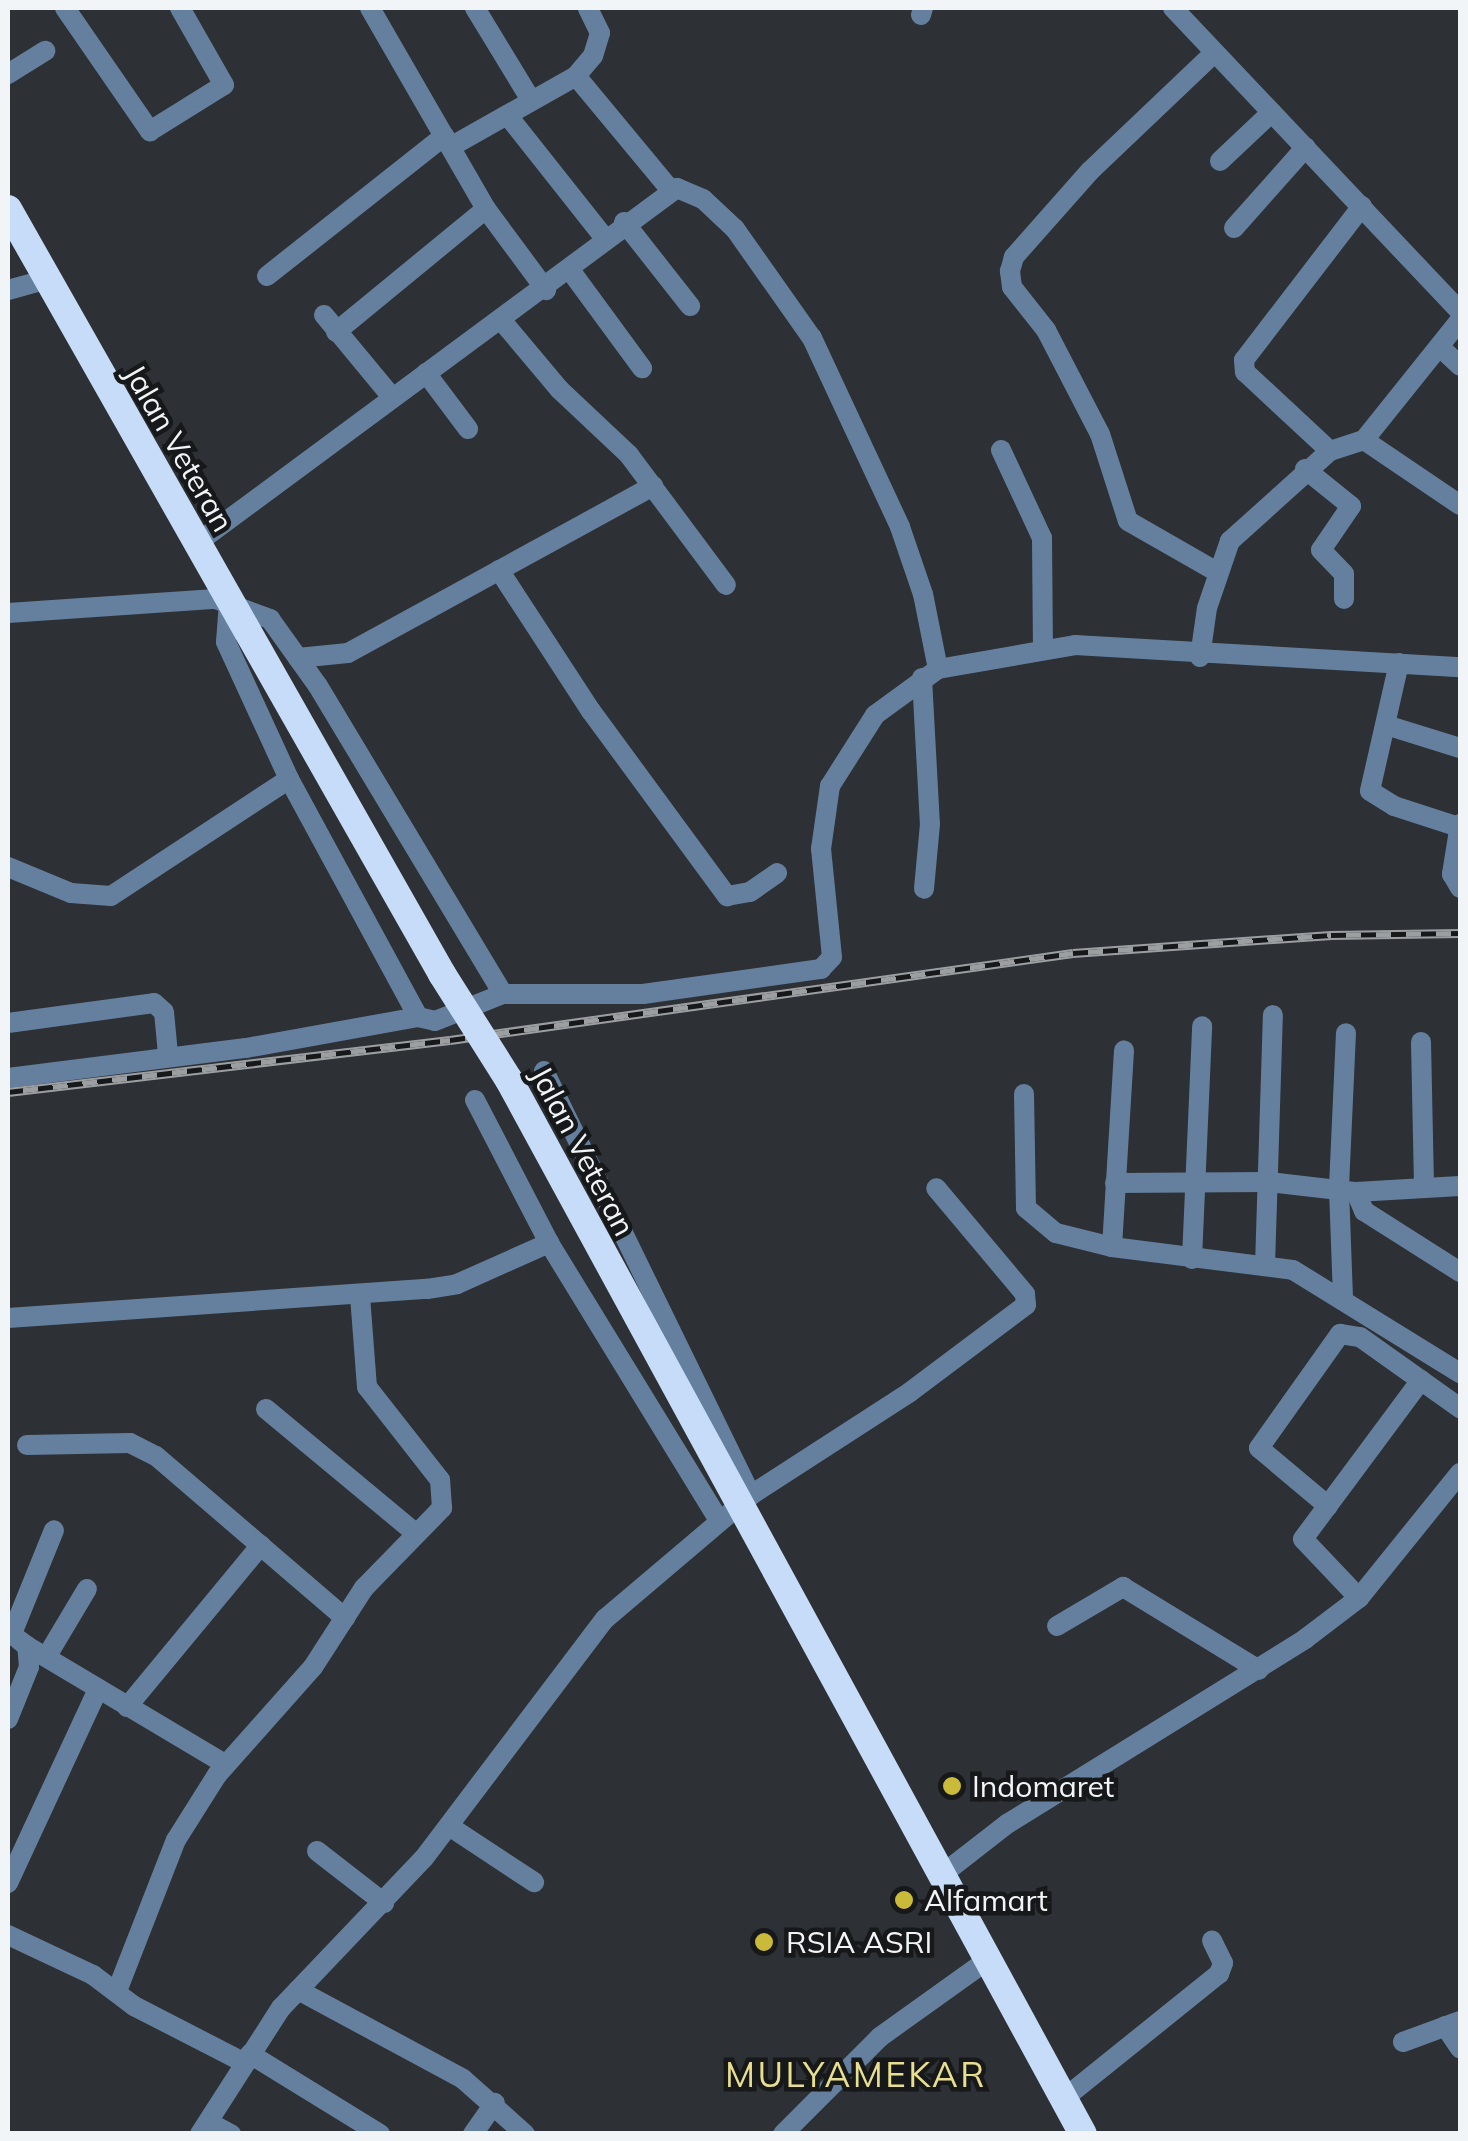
<!DOCTYPE html>
<html>
<head>
<meta charset="utf-8">
<style>
  body { margin:0 }
  #map { position:relative; width:1468px; height:2141px; overflow:hidden; background:#2d3034; font-family:Mulish,sans-serif }
  div>[style] { position:absolute }
  [style*='--x'] { left:calc(var(--x)*1px); top:calc(var(--y)*1px); width:calc(var(--w)*1px); rotate:calc(var(--a)*1deg) }
  .minor>* { height:20px; margin:-10px; padding:0 10px; transform-origin:10px; border-radius:10px; background:#65809e }
  .tertiary>* { height:20px; margin:-10px; padding:0 10px; transform-origin:10px; border-radius:10px; background:#65809e }
  .trunk>* { height:28px; margin:-14px; padding:0 14px; transform-origin:14px; border-radius:14px; background:#c6dcf8 }
  .rail>* { height:9px; margin-top:-4.5px; transform-origin:0; background:repeating-linear-gradient(90deg,#16181a 0 15px,#9c9fa2 0 30px); box-sizing:border-box; border-block:2px solid #9c9fa2 }
  .trunk-bridge>* { height:28px; margin:-14px; padding:0 14px; transform-origin:14px; border-radius:14px; background:#c6dcf8 }
  .dots>* { width:28px; height:28px; translate:-50% -50%; box-sizing:border-box; border:5px solid #16181a; border-radius:50% }
  span { translate:-50% -50%; white-space:nowrap; text-align:center; line-height:1.15; -webkit-text-stroke:9px #16181a; paint-order:stroke }
  .street-label { font-size:30px; color:#f2f5f7 }
  .poi-label { font-size:30px; color:#f2f5f7 }
  .left { translate:0 -50%; text-align:left }
  .quarter-label { font-size:35px; color:#e7de8f; letter-spacing:2.5px }
  .frame { position:absolute; inset:0; border:10px solid #f2f5f7; pointer-events:none }
</style>
</head>
<body>
<div id="map">
  <div class="minor">
    <div style="--x:65;--y:8;--w:150;--a:55.4"></div>
    <div style="--x:150;--y:131;--w:87;--a:-31.9"></div>
    <div style="--x:224;--y:85;--w:89;--a:-119.7"></div>
    <div style="--x:370;--y:8;--w:232;--a:60"></div>
    <div style="--x:486;--y:209;--w:101;--a:53.5"></div>
    <div style="--x:475;--y:8;--w:108;--a:58.7"></div>
    <div style="--x:1173;--y:8;--w:418;--a:46.6"></div>
    <div style="--x:921;--y:15;--w:7;--a:-74"></div>
    <div style="--x:1212;--y:55;--w:168;--a:136.4"></div>
    <div style="--x:1090;--y:171;--w:115;--a:131.5"></div>
    <div style="--x:1014;--y:257;--w:15;--a:106"></div>
    <div style="--x:1010;--y:271;--w:16;--a:83"></div>
    <div style="--x:1012;--y:287;--w:55;--a:51.7"></div>
    <div style="--x:1046;--y:330;--w:117;--a:62.6"></div>
    <div style="--x:1100;--y:434;--w:91;--a:72.2"></div>
    <div style="--x:1128;--y:521;--w:103;--a:29.8"></div>
    <div style="--x:8;--y:74;--w:44;--a:-31.9"></div>
    <div style="--x:576;--y:76;--w:146;--a:50.3"></div>
    <div style="--x:508;--y:116;--w:154;--a:51.6"></div>
    <div style="--x:452;--y:146;--w:142;--a:-29.4"></div>
    <div style="--x:576;--y:76;--w:26;--a:-50"></div>
    <div style="--x:593;--y:56;--w:24;--a:-73"></div>
    <div style="--x:600;--y:33;--w:28;--a:-116"></div>
    <div style="--x:1220;--y:161;--w:71;--a:-43.3"></div>
    <div style="--x:624;--y:222;--w:107;--a:51.8"></div>
    <div style="--x:1234;--y:228;--w:108;--a:-48.4"></div>
    <div style="--x:570;--y:270;--w:122;--a:53.7"></div>
    <div style="--x:267;--y:276;--w:226;--a:-38.3"></div>
    <div style="--x:8;--y:290;--w:41;--a:-15.4"></div>
    <div style="--x:324;--y:315;--w:105;--a:50.4"></div>
    <div style="--x:502;--y:321;--w:89;--a:50"></div>
    <div style="--x:559;--y:389;--w:96;--a:43.3"></div>
    <div style="--x:629;--y:455;--w:162;--a:53.3"></div>
    <div style="--x:336;--y:332;--w:194;--a:-39.4"></div>
    <div style="--x:1442;--y:349;--w:25;--a:43"></div>
    <div style="--x:426;--y:373;--w:70;--a:53.1"></div>
    <div style="--x:1364;--y:440;--w:154;--a:-51.3"></div>
    <div style="--x:1001;--y:450;--w:97;--a:65"></div>
    <div style="--x:1042;--y:538;--w:110;--a:89.5"></div>
    <div style="--x:1330;--y:451;--w:116;--a:-137.1"></div>
    <div style="--x:1245;--y:372;--w:12;--a:-95"></div>
    <div style="--x:1244;--y:360;--w:194;--a:-52.5"></div>
    <div style="--x:1305;--y:469;--w:59;--a:38.8"></div>
    <div style="--x:1351;--y:506;--w:53;--a:124.3"></div>
    <div style="--x:1321;--y:550;--w:33;--a:46"></div>
    <div style="--x:1344;--y:574;--w:25;--a:90"></div>
    <div style="--x:197;--y:543;--w:597;--a:-36.49"></div>
    <div style="--x:677;--y:188;--w:28;--a:23"></div>
    <div style="--x:703;--y:199;--w:44;--a:43.2"></div>
    <div style="--x:735;--y:229;--w:133;--a:54.8"></div>
    <div style="--x:812;--y:338;--w:208;--a:65"></div>
    <div style="--x:900;--y:527;--w:71;--a:71.1"></div>
    <div style="--x:923;--y:594;--w:76;--a:78.7"></div>
    <div style="--x:499;--y:570;--w:168;--a:56.9"></div>
    <div style="--x:591;--y:711;--w:230;--a:53.7"></div>
    <div style="--x:727;--y:896;--w:23;--a:-10"></div>
    <div style="--x:750;--y:892;--w:33;--a:-35"></div>
    <div style="--x:1200;--y:657;--w:49;--a:-81.9"></div>
    <div style="--x:1207;--y:608;--w:71;--a:-71.1"></div>
    <div style="--x:1230;--y:541;--w:135;--a:-42"></div>
    <div style="--x:1330;--y:451;--w:36;--a:-18"></div>
    <div style="--x:1364;--y:440;--w:116;--a:34.1"></div>
    <div style="--x:298;--y:658;--w:50;--a:-5.7"></div>
    <div style="--x:348;--y:653;--w:348;--a:-28.7"></div>
    <div style="--x:1399;--y:663;--w:131;--a:102.8"></div>
    <div style="--x:1370;--y:791;--w:28;--a:32"></div>
    <div style="--x:1394;--y:806;--w:68;--a:17.9"></div>
    <div style="--x:922;--y:678;--w:146;--a:86.9"></div>
    <div style="--x:930;--y:824;--w:65;--a:95.3"></div>
    <div style="--x:1386;--y:725;--w:77;--a:17.3"></div>
    <div style="--x:1460;--y:824;--w:51;--a:99.1"></div>
    <div style="--x:1452;--y:874;--w:16;--a:60"></div>
    <div style="--x:8;--y:867;--w:68;--a:22.4"></div>
    <div style="--x:71;--y:893;--w:40;--a:4.3"></div>
    <div style="--x:111;--y:896;--w:213;--a:-33.3"></div>
    <div style="--x:8;--y:1023;--w:147;--a:-7.8"></div>
    <div style="--x:154;--y:1003;--w:13;--a:42"></div>
    <div style="--x:164;--y:1012;--w:42;--a:84.6"></div>
    <div style="--x:1421;--y:1042;--w:146;--a:88.8"></div>
    <div style="--x:544;--y:1071;--w:472;--a:64"></div>
    <div style="--x:8;--y:1078;--w:240;--a:-7.2"></div>
    <div style="--x:246;--y:1048;--w:175;--a:-10.2"></div>
    <div style="--x:1024;--y:1094;--w:114;--a:89"></div>
    <div style="--x:1026;--y:1208;--w:39;--a:40"></div>
    <div style="--x:1056;--y:1233;--w:58;--a:14"></div>
    <div style="--x:1112;--y:1247;--w:197;--a:-86.5"></div>
    <div style="--x:475;--y:1100;--w:161;--a:62.6"></div>
    <div style="--x:549;--y:1243;--w:324;--a:58.5"></div>
    <div style="--x:1115;--y:1183;--w:154;--a:-0.4"></div>
    <div style="--x:1269;--y:1182;--w:88;--a:6.6"></div>
    <div style="--x:1356;--y:1192;--w:104;--a:-3.3"></div>
    <div style="--x:1356;--y:1192;--w:21;--a:67"></div>
    <div style="--x:1364;--y:1211;--w:114;--a:32.4"></div>
    <div style="--x:1112;--y:1247;--w:182;--a:7.2"></div>
    <div style="--x:1293;--y:1270;--w:196;--a:31.7"></div>
    <div style="--x:1192;--y:1259;--w:233;--a:-87.5"></div>
    <div style="--x:1265;--y:1266;--w:251;--a:-88.2"></div>
    <div style="--x:1343;--y:1298;--w:111;--a:-92.1"></div>
    <div style="--x:1339;--y:1187;--w:154;--a:-87.4"></div>
    <div style="--x:8;--y:1318;--w:420;--a:-4"></div>
    <div style="--x:427;--y:1289;--w:30;--a:-9"></div>
    <div style="--x:457;--y:1284;--w:101;--a:-24"></div>
    <div style="--x:266;--y:1409;--w:192;--a:39.7"></div>
    <div style="--x:27;--y:1445;--w:103;--a:-1.1"></div>
    <div style="--x:130;--y:1443;--w:29;--a:27"></div>
    <div style="--x:156;--y:1456;--w:249;--a:40.6"></div>
    <div style="--x:1328;--y:1506;--w:90;--a:-140"></div>
    <div style="--x:1259;--y:1448;--w:140;--a:-54.6"></div>
    <div style="--x:1340;--y:1334;--w:20;--a:9"></div>
    <div style="--x:1360;--y:1337;--w:123;--a:35.4"></div>
    <div style="--x:1359;--y:1598;--w:81;--a:-133.5"></div>
    <div style="--x:1303;--y:1539;--w:198;--a:-53.4"></div>
    <div style="--x:1057;--y:1626;--w:77;--a:-30.6"></div>
    <div style="--x:1123;--y:1587;--w:159;--a:31.4"></div>
    <div style="--x:11;--y:1636;--w:114;--a:-67.9"></div>
    <div style="--x:27;--y:1646;--w:230;--a:30.8"></div>
    <div style="--x:47;--y:1656;--w:78;--a:-59.2"></div>
    <div style="--x:127;--y:1707;--w:210;--a:-50.4"></div>
    <div style="--x:8;--y:1719;--w:56;--a:-68"></div>
    <div style="--x:29;--y:1667;--w:21;--a:-95"></div>
    <div style="--x:27;--y:1646;--w:10;--a:-143"></div>
    <div style="--x:449;--y:1826;--w:102;--a:33.4"></div>
    <div style="--x:317;--y:1851;--w:85;--a:37.8"></div>
    <div style="--x:944;--y:1873;--w:80;--a:-37.9"></div>
    <div style="--x:1007;--y:1824;--w:351;--a:-31.8"></div>
    <div style="--x:1305;--y:1639;--w:68;--a:-37.2"></div>
    <div style="--x:1359;--y:1598;--w:161;--a:-51.1"></div>
    <div style="--x:8;--y:1883;--w:214;--a:-65.1"></div>
    <div style="--x:8;--y:1935;--w:94;--a:25.2"></div>
    <div style="--x:93;--y:1975;--w:51;--a:37.1"></div>
    <div style="--x:134;--y:2006;--w:125;--a:27.2"></div>
    <div style="--x:298;--y:1990;--w:187;--a:28.3"></div>
    <div style="--x:463;--y:2079;--w:83;--a:41.6"></div>
    <div style="--x:117;--y:1991;--w:162;--a:-68.7"></div>
    <div style="--x:176;--y:1840;--w:77;--a:-57.8"></div>
    <div style="--x:217;--y:1775;--w:144;--a:-48.4"></div>
    <div style="--x:313;--y:1667;--w:94;--a:-57.2"></div>
    <div style="--x:364;--y:1588;--w:112;--a:-45.7"></div>
    <div style="--x:442;--y:1508;--w:28;--a:-94"></div>
    <div style="--x:440;--y:1480;--w:118;--a:-128.1"></div>
    <div style="--x:367;--y:1387;--w:91;--a:-94.4"></div>
    <div style="--x:1445;--y:2026;--w:27;--a:56"></div>
    <div style="--x:1403;--y:2042;--w:61;--a:-20.2"></div>
    <div style="--x:250;--y:2054;--w:153;--a:31.6"></div>
    <div style="--x:1067;--y:2096;--w:195;--a:-38.8"></div>
    <div style="--x:1219;--y:1974;--w:12;--a:-70"></div>
    <div style="--x:1223;--y:1963;--w:25;--a:-116"></div>
    <div style="--x:210;--y:2123;--w:24;--a:28"></div>
    <div style="--x:200;--y:2134;--w:150;--a:-57.3"></div>
    <div style="--x:281;--y:2008;--w:207;--a:-46.4"></div>
    <div style="--x:424;--y:1858;--w:300;--a:-52.9"></div>
    <div style="--x:605;--y:1619;--w:192;--a:-40.3"></div>
    <div style="--x:751;--y:1495;--w:189;--a:-32.9"></div>
    <div style="--x:910;--y:1392;--w:145;--a:-36.9"></div>
    <div style="--x:1026;--y:1305;--w:11;--a:-95"></div>
    <div style="--x:1025;--y:1294;--w:138;--a:-130"></div>
    <div style="--x:473;--y:2134;--w:38;--a:-55"></div>
    <div style="--x:783;--y:2134;--w:137;--a:-45"></div>
    <div style="--x:880;--y:2037;--w:134;--a:-35.6"></div>
  </div>
  <div class="tertiary">
    <div style="--x:229;--y:602;--w:40;--a:94.3"></div>
    <div style="--x:226;--y:642;--w:151;--a:65.3"></div>
    <div style="--x:289;--y:779;--w:271;--a:61.5"></div>
    <div style="--x:418;--y:1017;--w:17;--a:13"></div>
    <div style="--x:435;--y:1021;--w:73;--a:-21.7"></div>
    <div style="--x:503;--y:994;--w:140;--a:0"></div>
    <div style="--x:643;--y:994;--w:180;--a:-8"></div>
    <div style="--x:821;--y:969;--w:16;--a:-47"></div>
    <div style="--x:832;--y:957;--w:109;--a:-95.8"></div>
    <div style="--x:821;--y:849;--w:64;--a:-81.9"></div>
    <div style="--x:830;--y:786;--w:84;--a:-57.6"></div>
    <div style="--x:875;--y:715;--w:78;--a:-36.1"></div>
    <div style="--x:938;--y:669;--w:139;--a:-9.9"></div>
    <div style="--x:1075;--y:645;--w:386;--a:3.3"></div>
    <div style="--x:8;--y:613;--w:208;--a:-3.9"></div>
    <div style="--x:216;--y:599;--w:58;--a:20.3"></div>
    <div style="--x:270;--y:619;--w:82;--a:54.4"></div>
    <div style="--x:318;--y:686;--w:359;--a:59"></div>
  </div>
  <div class="trunk">
    <div style="--x:8;--y:209;--w:880;--a:60.43"></div>
    <div style="--x:509;--y:1080;--w:1200;--a:61.43"></div>
  </div>
  <div class="rail">
    <div style="--x:8;--y:1092;--w:445;--a:-6.7"></div>
    <div style="--x:450;--y:1040;--w:629;--a:-7.95"></div>
    <div style="--x:1073;--y:953;--w:259;--a:-4"></div>
    <div style="--x:1331;--y:935;--w:129;--a:-0.9"></div>
  </div>
  <div class="trunk-bridge">
    <div style="--x:442;--y:974;--w:125;--a:57.7"></div>
  </div>
  <div class="dots">
    <div style="left:952px;top:1786px;background:#caba3a"></div>
    <div style="left:904px;top:1900px;background:#caba3a"></div>
    <div style="left:764px;top:1942px;background:#caba3a"></div>
  </div>
  <div class="street-label">
    <span style="left:179px;top:448px;rotate:60deg">Jalan Veteran</span>
    <span style="left:583px;top:1151px;rotate:62deg">Jalan Veteran</span>
  </div>
  <div class="poi-label">
    <span class="left" style="left:972px;top:1786px">Indomaret</span>
    <span class="left" style="left:924px;top:1900px">Alfamart</span>
    <span class="left" style="left:786px;top:1942px">RSIA ASRI</span>
  </div>
  <div class="quarter-label">
    <span style="left:856px;top:2074px">MULYAMEKAR</span>
  </div>
  <div class="frame"></div>
</div>
</body>
</html>
